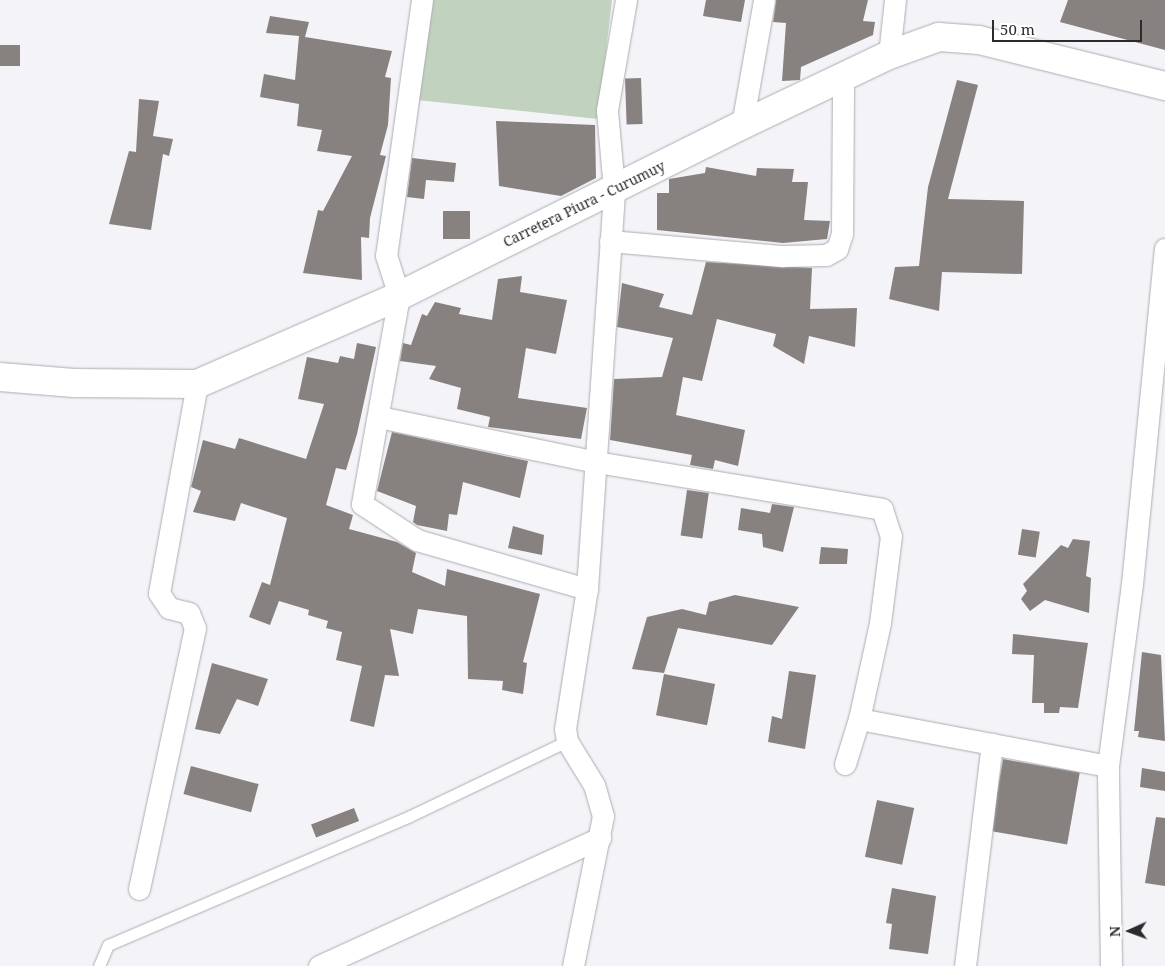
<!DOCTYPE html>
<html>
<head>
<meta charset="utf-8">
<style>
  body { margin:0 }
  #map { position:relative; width:1165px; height:966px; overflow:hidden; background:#f4f3f8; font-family:"Noto Serif",serif }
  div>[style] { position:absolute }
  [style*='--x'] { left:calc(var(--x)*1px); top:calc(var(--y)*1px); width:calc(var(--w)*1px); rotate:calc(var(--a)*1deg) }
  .green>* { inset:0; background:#c1d3be }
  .building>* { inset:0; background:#878280; transform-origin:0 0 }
  .roads { filter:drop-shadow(0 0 1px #acacb1) drop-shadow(0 0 1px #acacb1) }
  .service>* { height:11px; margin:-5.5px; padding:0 5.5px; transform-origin:5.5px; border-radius:5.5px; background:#fff }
  .minor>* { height:21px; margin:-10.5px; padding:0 10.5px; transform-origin:10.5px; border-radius:10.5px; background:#fff }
  .secondary>* { height:28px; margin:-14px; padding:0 14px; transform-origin:14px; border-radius:14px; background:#fff }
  span { translate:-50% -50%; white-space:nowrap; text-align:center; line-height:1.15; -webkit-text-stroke:4px #fff; paint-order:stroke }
  .street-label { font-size:14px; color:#2b2a2c }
  .north { position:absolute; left:1105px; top:906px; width:50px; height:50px; -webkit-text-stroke:4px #fff; paint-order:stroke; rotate:268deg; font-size:14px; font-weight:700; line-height:20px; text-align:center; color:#2b2a2c }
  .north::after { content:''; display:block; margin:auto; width:18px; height:22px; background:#2b2a2c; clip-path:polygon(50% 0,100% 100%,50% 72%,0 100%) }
  .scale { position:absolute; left:992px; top:20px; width:150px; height:22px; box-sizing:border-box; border:2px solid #2b2a2c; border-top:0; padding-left:6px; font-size:15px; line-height:18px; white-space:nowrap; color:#2b2a2c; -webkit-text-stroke:4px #fff; paint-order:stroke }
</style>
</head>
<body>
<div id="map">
  <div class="green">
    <div style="clip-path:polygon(430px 0,612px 0,598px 119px,417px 100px)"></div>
  </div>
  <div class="building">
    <div style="clip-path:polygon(706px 0,745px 0,741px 22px,703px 16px)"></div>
    <div style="clip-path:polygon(776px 0,868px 0,863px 21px,875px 22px,873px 35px,801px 67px,800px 80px,782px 81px,786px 23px,773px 22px)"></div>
    <div style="clip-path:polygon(1068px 0,1165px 0,1165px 50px,1060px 22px)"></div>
    <div style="clip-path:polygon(270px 16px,309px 22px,305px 37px,392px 51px,385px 77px,391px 78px,388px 125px,380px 155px,386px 156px,370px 218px,369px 238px,361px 237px,362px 280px,303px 273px,318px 210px,323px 211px,352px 156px,317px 151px,322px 130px,297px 126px,299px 104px,260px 97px,264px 74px,295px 80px,299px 36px,266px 33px)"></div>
    <div style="left:20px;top:45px;width:21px;height:20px;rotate:90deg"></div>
    <div style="left:641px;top:78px;width:46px;height:16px;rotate:88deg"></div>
    <div style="clip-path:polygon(957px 80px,978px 85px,948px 199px,1024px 201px,1022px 274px,942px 272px,939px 311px,889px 299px,895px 267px,919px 266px,928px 187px)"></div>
    <div style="clip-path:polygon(139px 99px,159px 101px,153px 136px,173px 139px,169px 156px,163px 154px,151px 230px,109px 224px,129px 151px,136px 152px)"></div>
    <div style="clip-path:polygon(496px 121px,595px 125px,596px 178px,561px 196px,499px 186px)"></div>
    <div style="clip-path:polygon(412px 158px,456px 163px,454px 182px,426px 180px,424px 199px,407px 197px)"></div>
    <div style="clip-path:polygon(706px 167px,756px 176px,757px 168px,794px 169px,792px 182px,808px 182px,804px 220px,830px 221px,827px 239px,783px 243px,657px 230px,657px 193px,669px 193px,669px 179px,705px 173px)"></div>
    <div style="left:443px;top:211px;width:27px;height:28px"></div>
    <div style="clip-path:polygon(706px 262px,812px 268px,810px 309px,857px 308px,855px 347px,809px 336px,804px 364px,773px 346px,776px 334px,717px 319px,702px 381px,683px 377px,676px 415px,745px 430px,738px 466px,715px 460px,713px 469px,690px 465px,692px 455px,610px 440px,614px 379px,662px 377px,673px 338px,617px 327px,622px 283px,664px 294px,659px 307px,692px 315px)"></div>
    <div style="clip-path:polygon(522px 276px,520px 292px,567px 300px,556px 354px,526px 348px,518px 398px,587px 408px,581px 439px,488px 427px,490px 417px,457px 409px,461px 388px,429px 379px,436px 366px,400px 361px,403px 343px,411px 345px,422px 314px,427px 316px,435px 302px,461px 308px,459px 314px,492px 320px,498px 279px)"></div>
    <div style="clip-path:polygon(357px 343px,376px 347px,357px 434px,346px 470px,336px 468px,326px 505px,353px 515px,349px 529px,397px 542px,416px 553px,412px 572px,445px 586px,447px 569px,540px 594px,523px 662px,527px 663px,523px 694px,502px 690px,503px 681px,468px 679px,467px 616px,418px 609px,413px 634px,390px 629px,399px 676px,385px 675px,374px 727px,350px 721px,362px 666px,336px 660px,342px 632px,326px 628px,328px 621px,308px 615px,309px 610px,279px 601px,270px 625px,249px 617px,262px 582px,270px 585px,287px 518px,241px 503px,235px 521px,193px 512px,201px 491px,191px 487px,203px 440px,235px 449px,239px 438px,306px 459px,324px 404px,298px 399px,307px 357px,338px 363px,340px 356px,354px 359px)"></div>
    <div style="clip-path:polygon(392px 432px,528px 461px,520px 498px,463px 482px,457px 515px,449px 514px,447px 531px,417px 525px,413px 522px,416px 506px,377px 491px)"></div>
    <div style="left:687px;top:490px;width:22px;height:46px;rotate:8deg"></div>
    <div style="clip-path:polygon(772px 504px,794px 507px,783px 552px,763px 547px,762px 534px,738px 530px,741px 508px,770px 513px)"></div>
    <div style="clip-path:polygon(513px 526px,544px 535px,542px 555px,508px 548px)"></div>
    <div style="left:1022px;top:529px;width:18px;height:26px;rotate:9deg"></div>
    <div style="clip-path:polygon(1073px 539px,1090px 541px,1086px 576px,1091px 578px,1089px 613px,1045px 600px,1030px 611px,1021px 599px,1027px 591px,1023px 584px,1061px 545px,1068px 548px)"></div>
    <div style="clip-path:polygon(821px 547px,848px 549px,847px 564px,819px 564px)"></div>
    <div style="clip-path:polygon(735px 595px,799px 607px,772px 645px,678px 628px,664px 673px,632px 669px,647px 617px,682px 609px,706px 615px,709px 602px)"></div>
    <div style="clip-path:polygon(1013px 634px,1088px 643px,1078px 708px,1060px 707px,1059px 713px,1044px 713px,1044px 703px,1032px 703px,1034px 655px,1012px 654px)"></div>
    <div style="clip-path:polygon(1142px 652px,1161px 655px,1165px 741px,1138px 737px,1139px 731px,1134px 731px)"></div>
    <div style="clip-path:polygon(212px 663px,268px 679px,258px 706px,237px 699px,220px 734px,195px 729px)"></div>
    <div style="clip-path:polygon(789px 671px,816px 675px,805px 749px,768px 742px,772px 716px,782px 719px)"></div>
    <div style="left:664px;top:674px;width:52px;height:42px;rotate:11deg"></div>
    <div style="left:1003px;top:759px;width:78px;height:73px;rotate:10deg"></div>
    <div style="left:191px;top:766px;width:70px;height:29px;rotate:15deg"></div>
    <div style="clip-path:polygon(1142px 768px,1165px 772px,1165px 791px,1140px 787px)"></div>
    <div style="left:877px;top:800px;width:38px;height:58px;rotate:12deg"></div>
    <div style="left:354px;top:808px;width:14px;height:46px;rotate:69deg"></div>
    <div style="clip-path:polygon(1156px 817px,1165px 818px,1165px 886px,1145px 883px)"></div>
    <div style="clip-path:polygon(892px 888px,936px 896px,928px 954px,889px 949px,892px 924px,886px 923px)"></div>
  </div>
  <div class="roads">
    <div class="service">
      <div style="--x:99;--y:966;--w:23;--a:-67"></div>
      <div style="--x:108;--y:945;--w:328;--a:-23.1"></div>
      <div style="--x:410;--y:816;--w:174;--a:-25.5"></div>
    </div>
    <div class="minor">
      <div style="--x:422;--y:0;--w:258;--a:98"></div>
      <div style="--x:386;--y:255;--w:43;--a:72.4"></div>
      <div style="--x:399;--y:296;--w:211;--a:100.1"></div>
      <div style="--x:362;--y:504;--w:66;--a:33.2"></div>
      <div style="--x:417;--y:540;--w:177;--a:16.1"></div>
      <div style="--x:889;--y:55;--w:55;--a:-83.8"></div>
      <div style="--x:742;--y:125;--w:127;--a:-80"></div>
      <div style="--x:610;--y:241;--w:174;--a:5"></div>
      <div style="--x:783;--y:256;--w:43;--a:-1.3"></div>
      <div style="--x:826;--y:255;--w:13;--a:-29"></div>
      <div style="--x:837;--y:249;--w:16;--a:-72"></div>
      <div style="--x:842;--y:234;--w:154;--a:-89.6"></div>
      <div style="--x:379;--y:417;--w:222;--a:11.7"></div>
      <div style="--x:596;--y:462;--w:290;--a:9.3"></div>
      <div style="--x:882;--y:509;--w:28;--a:72"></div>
      <div style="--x:891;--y:536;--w:88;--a:97.2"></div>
      <div style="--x:880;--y:623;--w:98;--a:102.3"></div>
      <div style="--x:845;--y:764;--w:47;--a:-72.7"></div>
      <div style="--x:859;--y:719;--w:253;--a:10.7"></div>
      <div style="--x:139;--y:889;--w:267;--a:-77.9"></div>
      <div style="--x:195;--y:628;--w:16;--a:-112"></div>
      <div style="--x:189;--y:613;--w:21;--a:-166"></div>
      <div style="--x:169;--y:608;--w:18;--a:-124"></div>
      <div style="--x:159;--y:593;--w:212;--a:-79.7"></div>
      <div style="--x:319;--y:966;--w:309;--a:-24.5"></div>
      <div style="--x:573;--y:966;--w:153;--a:-78.7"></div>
      <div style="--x:603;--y:816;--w:32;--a:-106"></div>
      <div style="--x:594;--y:785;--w:52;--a:-121.5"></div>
      <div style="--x:567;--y:741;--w:12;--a:-99"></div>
      <div style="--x:565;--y:729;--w:142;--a:-81.1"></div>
      <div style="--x:587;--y:589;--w:401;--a:-86.1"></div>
      <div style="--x:614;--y:189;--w:79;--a:-95.1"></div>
      <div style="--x:607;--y:110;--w:112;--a:-80.2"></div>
      <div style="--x:965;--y:966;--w:224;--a:-83.1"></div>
      <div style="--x:1111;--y:966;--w:200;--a:-90.9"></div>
      <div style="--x:1108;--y:766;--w:184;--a:-82.5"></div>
      <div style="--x:1132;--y:584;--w:337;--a:-84.4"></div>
    </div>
    <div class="secondary">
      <div style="--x:0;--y:377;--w:74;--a:4.6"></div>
      <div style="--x:74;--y:383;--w:123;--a:0.5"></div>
      <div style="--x:197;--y:384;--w:220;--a:-23.5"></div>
      <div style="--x:399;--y:296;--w:383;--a:-26.5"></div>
      <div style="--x:742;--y:125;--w:163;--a:-25.5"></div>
      <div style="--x:889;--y:55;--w:53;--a:-19.8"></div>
      <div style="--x:939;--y:37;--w:40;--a:4.3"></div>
      <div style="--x:979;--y:40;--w:192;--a:13.9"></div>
    </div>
  </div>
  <div class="street-label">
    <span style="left:584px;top:204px;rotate:-26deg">Carretera Piura - Curumuy</span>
  </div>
  <div class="north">N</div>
  <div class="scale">50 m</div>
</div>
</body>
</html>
